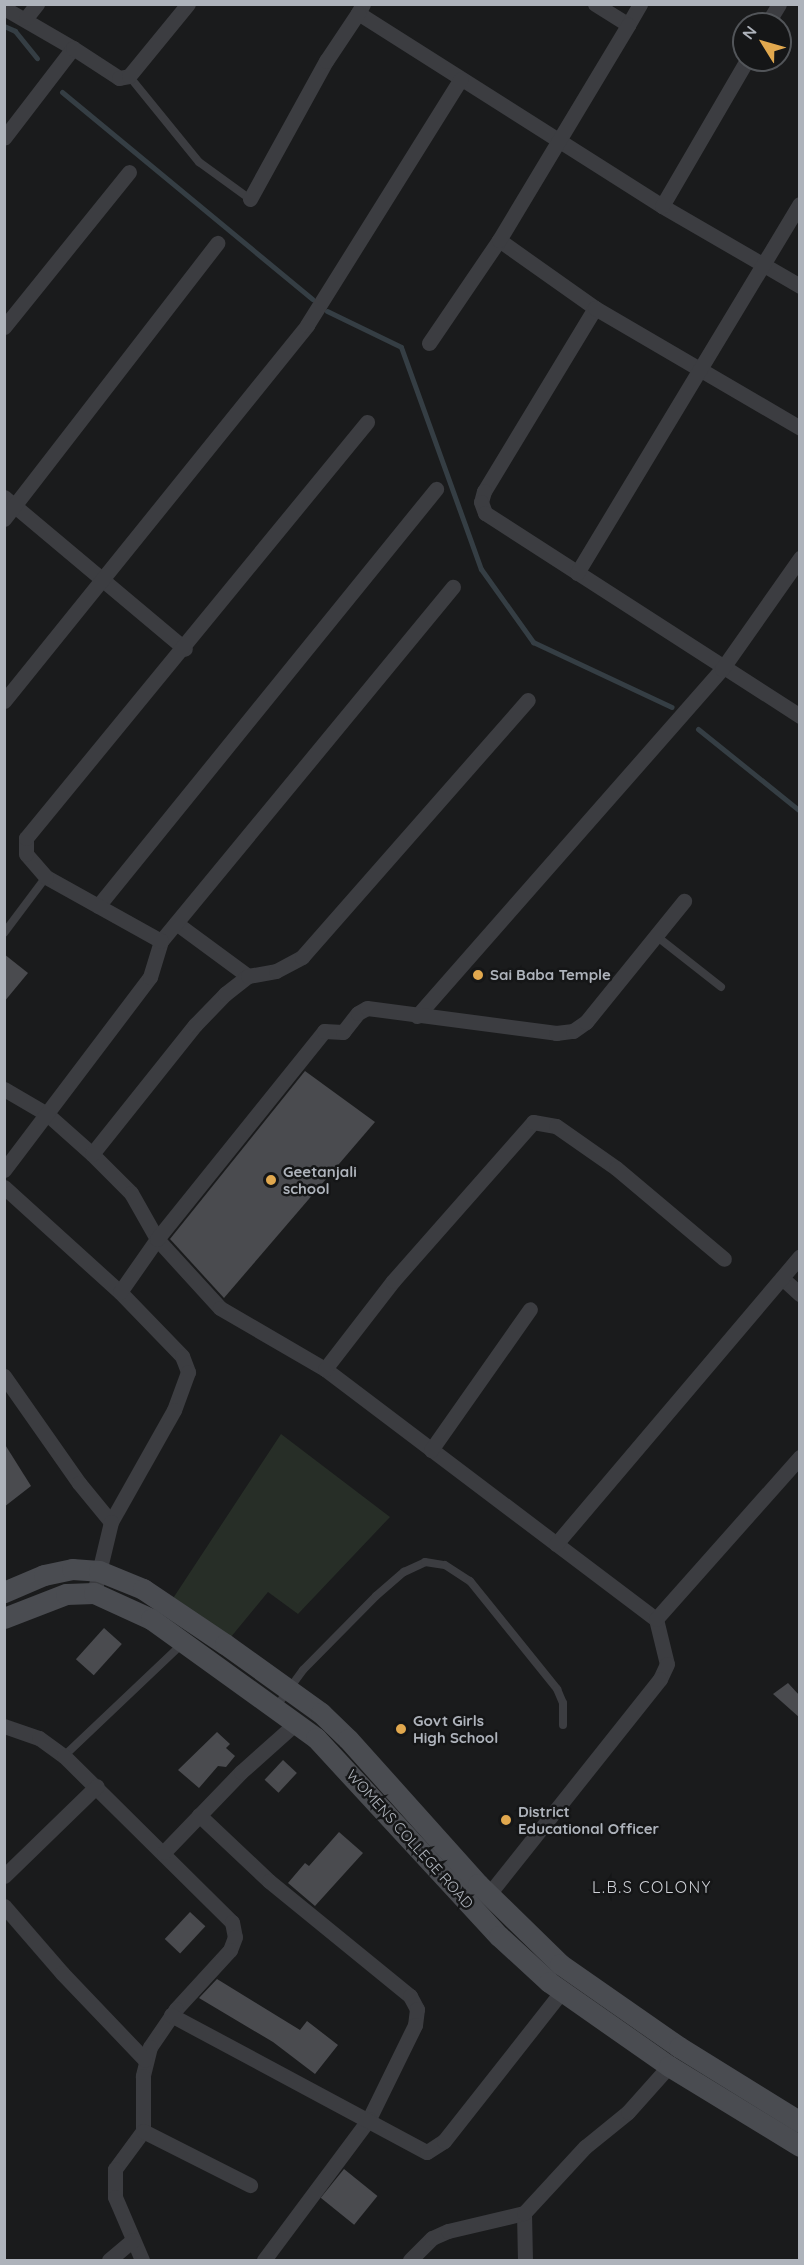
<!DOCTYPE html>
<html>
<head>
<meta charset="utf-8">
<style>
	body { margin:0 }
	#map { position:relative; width:804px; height:2265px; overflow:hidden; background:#1a1b1c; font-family:Quicksand,sans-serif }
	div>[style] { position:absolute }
	.green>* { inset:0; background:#272e27 }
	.stream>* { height:5px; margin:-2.5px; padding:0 2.5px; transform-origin:2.5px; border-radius:2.5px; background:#353e44 }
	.building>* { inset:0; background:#4a4b4f; transform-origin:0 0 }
	.service>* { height:8px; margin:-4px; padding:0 4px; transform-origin:4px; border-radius:4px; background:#3c3d41 }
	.minor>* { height:15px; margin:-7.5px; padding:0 7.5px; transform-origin:7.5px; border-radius:7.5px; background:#3c3d41 }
	.secondary>* { height:21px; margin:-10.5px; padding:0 10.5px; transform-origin:10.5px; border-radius:10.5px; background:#4a4c51 }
	.dots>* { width:16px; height:16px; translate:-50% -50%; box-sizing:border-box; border:3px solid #151617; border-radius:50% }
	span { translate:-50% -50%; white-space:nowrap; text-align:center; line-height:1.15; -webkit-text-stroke:5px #151617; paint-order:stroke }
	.poi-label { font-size:15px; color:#aeb3bb; font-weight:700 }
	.left { translate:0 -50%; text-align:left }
	.street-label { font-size:15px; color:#aeb3bb }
	.neighbourhood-label { font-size:16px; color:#cfd1d7; letter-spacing:1.5px }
	.frame { position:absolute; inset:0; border:6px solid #aeb3bb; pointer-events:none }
	.north { position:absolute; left:732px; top:12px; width:60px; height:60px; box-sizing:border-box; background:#151617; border:2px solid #525559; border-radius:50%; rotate:307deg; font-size:16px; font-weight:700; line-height:24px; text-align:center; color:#aeb3bb }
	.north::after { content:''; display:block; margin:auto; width:21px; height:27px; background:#e1a84e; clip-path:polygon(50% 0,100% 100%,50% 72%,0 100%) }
</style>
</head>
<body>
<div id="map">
	<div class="green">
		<i style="clip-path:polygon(281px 1434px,390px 1517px,298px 1614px,268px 1592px,226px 1643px,166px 1609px)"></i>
	</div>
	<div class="stream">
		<i style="left:4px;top:26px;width:12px;rotate:24deg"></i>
		<i style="left:15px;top:31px;width:35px;rotate:51deg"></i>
		<i style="left:62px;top:92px;width:325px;rotate:39.6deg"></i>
		<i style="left:327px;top:311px;width:82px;rotate:25.9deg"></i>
		<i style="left:401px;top:347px;width:236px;rotate:70.2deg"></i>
		<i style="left:481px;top:569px;width:90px;rotate:54.5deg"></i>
		<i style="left:533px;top:642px;width:153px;rotate:25.1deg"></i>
		<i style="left:698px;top:729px;width:131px;rotate:38.8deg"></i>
	</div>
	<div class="building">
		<i style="clip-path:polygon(4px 954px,28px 973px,4px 1002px)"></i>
		<i style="clip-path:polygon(305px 1071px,375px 1122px,224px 1298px,170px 1239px)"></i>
		<i style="clip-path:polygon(4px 1443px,31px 1486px,4px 1507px)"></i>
		<i style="left:104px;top:1628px;width:24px;height:42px;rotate:42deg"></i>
		<i style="clip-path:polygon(788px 1683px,800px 1696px,800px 1718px,773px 1694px)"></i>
		<i style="clip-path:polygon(217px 1732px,230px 1744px,226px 1748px,235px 1756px,226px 1767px,218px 1766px,199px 1788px,178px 1770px)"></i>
		<i style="left:283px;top:1760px;width:19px;height:27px;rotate:43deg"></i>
		<i style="clip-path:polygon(339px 1832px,363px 1853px,315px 1906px,288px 1883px,305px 1863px,309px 1866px)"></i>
		<i style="left:190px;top:1912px;width:21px;height:37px;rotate:43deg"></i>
		<i style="clip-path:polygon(217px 1979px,300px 2030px,307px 2021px,338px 2045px,315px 2074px,273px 2042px,199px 1998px)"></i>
		<i style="left:344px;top:2169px;width:43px;height:37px;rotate:39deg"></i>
	</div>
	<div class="service">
		<i style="left:129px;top:76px;width:111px;rotate:50.9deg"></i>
		<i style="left:199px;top:162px;width:63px;rotate:36deg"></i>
		<i style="left:4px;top:933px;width:70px;rotate:-53.1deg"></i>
		<i style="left:655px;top:935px;width:84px;rotate:38.2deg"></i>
		<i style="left:276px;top:1707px;width:46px;rotate:-53.9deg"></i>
		<i style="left:303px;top:1670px;width:104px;rotate:-45.4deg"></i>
		<i style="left:376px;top:1596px;width:37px;rotate:-41deg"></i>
		<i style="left:404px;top:1572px;width:23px;rotate:-25deg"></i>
		<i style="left:425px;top:1562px;width:20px;rotate:9deg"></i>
		<i style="left:445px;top:1565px;width:30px;rotate:33deg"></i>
		<i style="left:470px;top:1581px;width:139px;rotate:51.1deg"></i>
		<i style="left:557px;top:1689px;width:15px;rotate:67deg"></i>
		<i style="left:563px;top:1703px;width:22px;rotate:90deg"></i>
		<i style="left:64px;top:1756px;width:164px;rotate:-43.5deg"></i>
	</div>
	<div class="minor">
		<i style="left:363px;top:4px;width:10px;rotate:119deg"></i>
		<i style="left:358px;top:13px;width:360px;rotate:32.4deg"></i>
		<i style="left:662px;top:206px;width:160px;rotate:30.1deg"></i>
		<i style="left:595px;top:4px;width:39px;rotate:32deg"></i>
		<i style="left:628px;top:25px;width:24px;rotate:-60deg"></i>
		<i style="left:4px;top:8px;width:80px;rotate:30.1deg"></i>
		<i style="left:73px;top:48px;width:113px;rotate:127.5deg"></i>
		<i style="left:26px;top:18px;width:18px;rotate:-52deg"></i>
		<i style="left:767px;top:24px;width:23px;rotate:-59deg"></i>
		<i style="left:73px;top:48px;width:55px;rotate:33.1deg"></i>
		<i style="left:119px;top:78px;width:10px;rotate:-11deg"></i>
		<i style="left:129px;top:76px;width:93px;rotate:-50.7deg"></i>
		<i style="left:250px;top:199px;width:158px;rotate:-61.2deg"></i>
		<i style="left:326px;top:61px;width:58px;rotate:-56.3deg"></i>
		<i style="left:662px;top:206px;width:169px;rotate:-59.8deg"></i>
		<i style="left:499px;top:240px;width:118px;rotate:35.3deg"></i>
		<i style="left:595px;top:308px;width:214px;rotate:121.2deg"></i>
		<i style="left:484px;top:491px;width:11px;rotate:105deg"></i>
		<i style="left:481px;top:502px;width:12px;rotate:70deg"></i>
		<i style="left:485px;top:513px;width:375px;rotate:32.8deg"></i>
		<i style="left:595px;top:308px;width:238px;rotate:30.3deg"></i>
		<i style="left:4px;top:327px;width:199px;rotate:-51.1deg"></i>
		<i style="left:429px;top:343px;width:125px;rotate:-55.8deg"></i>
		<i style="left:499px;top:240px;width:251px;rotate:-59deg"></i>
		<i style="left:4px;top:497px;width:236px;rotate:40deg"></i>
		<i style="left:4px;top:519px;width:349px;rotate:-52.3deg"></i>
		<i style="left:577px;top:573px;width:431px;rotate:-58.9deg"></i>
		<i style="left:4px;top:701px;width:483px;rotate:-51.1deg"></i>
		<i style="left:307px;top:325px;width:290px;rotate:-58deg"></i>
		<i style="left:98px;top:906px;width:537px;rotate:-50.97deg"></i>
		<i style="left:176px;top:923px;width:89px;rotate:36.4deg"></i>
		<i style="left:161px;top:941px;width:459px;rotate:-50.5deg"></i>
		<i style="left:417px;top:1016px;width:462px;rotate:-48.7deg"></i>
		<i style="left:722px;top:669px;width:136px;rotate:-54.9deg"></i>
		<i style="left:4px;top:1089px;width:50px;rotate:30.2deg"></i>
		<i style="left:47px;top:1114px;width:60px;rotate:41.6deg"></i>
		<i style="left:92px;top:1154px;width:55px;rotate:45deg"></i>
		<i style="left:131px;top:1193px;width:53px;rotate:60.5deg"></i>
		<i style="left:157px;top:1239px;width:93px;rotate:47.6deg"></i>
		<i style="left:220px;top:1308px;width:121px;rotate:30.2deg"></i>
		<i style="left:325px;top:1369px;width:415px;rotate:37.1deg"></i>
		<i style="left:656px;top:1619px;width:46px;rotate:76.3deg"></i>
		<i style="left:667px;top:1664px;width:17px;rotate:115deg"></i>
		<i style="left:660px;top:1679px;width:275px;rotate:128.5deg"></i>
		<i style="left:92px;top:1154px;width:165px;rotate:-51.4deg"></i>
		<i style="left:195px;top:1025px;width:43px;rotate:-45.9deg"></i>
		<i style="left:225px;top:994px;width:29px;rotate:-38deg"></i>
		<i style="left:248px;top:976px;width:28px;rotate:-10deg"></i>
		<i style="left:276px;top:971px;width:30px;rotate:-28deg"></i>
		<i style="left:302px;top:957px;width:342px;rotate:-48.7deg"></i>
		<i style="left:4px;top:1170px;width:242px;rotate:-52.9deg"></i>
		<i style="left:150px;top:977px;width:38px;rotate:-73deg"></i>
		<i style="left:161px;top:941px;width:132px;rotate:-150.9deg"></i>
		<i style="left:46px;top:877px;width:30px;rotate:-131deg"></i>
		<i style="left:26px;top:854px;width:16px;rotate:-90deg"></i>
		<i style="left:26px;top:838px;width:538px;rotate:-50.66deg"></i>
		<i style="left:4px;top:1187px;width:156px;rotate:42.2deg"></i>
		<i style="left:120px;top:1292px;width:89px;rotate:45.9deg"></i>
		<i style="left:182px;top:1356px;width:17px;rotate:69deg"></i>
		<i style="left:188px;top:1372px;width:40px;rotate:110.2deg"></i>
		<i style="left:174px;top:1410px;width:129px;rotate:119.4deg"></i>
		<i style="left:782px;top:1278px;width:24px;rotate:42deg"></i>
		<i style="left:120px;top:1292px;width:65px;rotate:-55.1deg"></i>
		<i style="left:157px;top:1239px;width:267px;rotate:-51.2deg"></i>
		<i style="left:324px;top:1031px;width:19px;rotate:3deg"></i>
		<i style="left:343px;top:1032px;width:24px;rotate:-52deg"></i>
		<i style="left:358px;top:1013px;width:10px;rotate:-29deg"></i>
		<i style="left:367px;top:1008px;width:191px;rotate:7.5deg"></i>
		<i style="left:556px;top:1033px;width:17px;rotate:-7deg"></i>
		<i style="left:573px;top:1031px;width:16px;rotate:-35deg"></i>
		<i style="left:586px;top:1022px;width:156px;rotate:-51deg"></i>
		<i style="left:325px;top:1369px;width:111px;rotate:-52.3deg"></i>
		<i style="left:393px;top:1281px;width:212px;rotate:-48.6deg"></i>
		<i style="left:533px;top:1122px;width:23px;rotate:10deg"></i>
		<i style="left:556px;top:1126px;width:73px;rotate:35deg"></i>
		<i style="left:616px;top:1168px;width:141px;rotate:40.1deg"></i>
		<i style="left:4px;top:1376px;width:131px;rotate:55deg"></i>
		<i style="left:79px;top:1483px;width:50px;rotate:50.6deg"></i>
		<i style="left:111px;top:1522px;width:73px;rotate:103.5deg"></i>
		<i style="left:431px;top:1450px;width:172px;rotate:-54.9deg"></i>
		<i style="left:556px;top:1544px;width:377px;rotate:-49.7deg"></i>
		<i style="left:656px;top:1619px;width:217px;rotate:-48.4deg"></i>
		<i style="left:4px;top:1726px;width:37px;rotate:19deg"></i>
		<i style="left:39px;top:1738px;width:31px;rotate:36deg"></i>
		<i style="left:64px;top:1756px;width:236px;rotate:44.7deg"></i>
		<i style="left:232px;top:1922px;width:15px;rotate:79deg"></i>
		<i style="left:235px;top:1937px;width:14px;rotate:111deg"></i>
		<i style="left:230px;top:1950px;width:80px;rotate:132.5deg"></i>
		<i style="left:176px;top:2009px;width:46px;rotate:124.4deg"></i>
		<i style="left:150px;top:2047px;width:30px;rotate:104deg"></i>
		<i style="left:143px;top:2076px;width:55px;rotate:90deg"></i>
		<i style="left:143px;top:2131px;width:47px;rotate:126.4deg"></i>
		<i style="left:115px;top:2169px;width:28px;rotate:90deg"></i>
		<i style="left:115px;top:2197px;width:69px;rotate:66.8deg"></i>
		<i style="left:199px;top:1815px;width:96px;rotate:43.3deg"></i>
		<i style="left:269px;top:1881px;width:182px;rotate:39.2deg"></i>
		<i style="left:410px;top:1996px;width:15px;rotate:62deg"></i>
		<i style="left:417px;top:2009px;width:16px;rotate:97deg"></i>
		<i style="left:415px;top:2025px;width:105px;rotate:116.1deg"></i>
		<i style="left:369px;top:2119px;width:176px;rotate:126.7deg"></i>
		<i style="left:164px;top:1852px;width:111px;rotate:-46.1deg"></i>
		<i style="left:241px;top:1772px;width:74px;rotate:-41.7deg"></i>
		<i style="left:4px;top:1876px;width:129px;rotate:-44.1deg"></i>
		<i style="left:4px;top:1906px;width:89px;rotate:49.1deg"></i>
		<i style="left:62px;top:1973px;width:120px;rotate:46.3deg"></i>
		<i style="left:171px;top:2015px;width:290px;rotate:28.2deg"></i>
		<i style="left:427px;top:2152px;width:20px;rotate:-33deg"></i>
		<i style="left:444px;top:2141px;width:191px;rotate:-51.8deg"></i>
		<i style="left:143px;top:2131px;width:120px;rotate:26.8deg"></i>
		<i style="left:524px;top:2213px;width:47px;rotate:88.8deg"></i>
		<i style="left:109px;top:2260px;width:31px;rotate:-40deg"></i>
		<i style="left:410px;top:2260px;width:31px;rotate:-45deg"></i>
		<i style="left:432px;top:2238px;width:17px;rotate:-24deg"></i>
		<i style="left:448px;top:2231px;width:78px;rotate:-13.3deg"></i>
		<i style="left:524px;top:2213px;width:90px;rotate:-47.3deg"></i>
		<i style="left:585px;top:2147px;width:55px;rotate:-39.1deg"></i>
		<i style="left:628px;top:2112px;width:62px;rotate:-48.3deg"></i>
	</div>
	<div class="secondary">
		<i style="left:4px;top:1592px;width:43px;rotate:-23deg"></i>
		<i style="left:44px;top:1575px;width:29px;rotate:-12deg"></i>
		<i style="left:72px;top:1569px;width:27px;rotate:4deg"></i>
		<i style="left:99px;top:1571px;width:48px;rotate:22.2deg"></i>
		<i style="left:143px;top:1589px;width:99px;rotate:33.9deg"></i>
		<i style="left:225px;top:1644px;width:118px;rotate:35.7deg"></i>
		<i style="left:321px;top:1713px;width:37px;rotate:44deg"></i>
		<i style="left:348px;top:1739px;width:195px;rotate:48.1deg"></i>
		<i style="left:478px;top:1884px;width:115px;rotate:44.3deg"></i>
		<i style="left:560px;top:1964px;width:145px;rotate:34.9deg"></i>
		<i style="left:679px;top:2047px;width:142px;rotate:31.8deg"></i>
		<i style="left:4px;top:1618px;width:66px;rotate:-21.2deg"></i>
		<i style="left:66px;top:1594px;width:28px;rotate:-2deg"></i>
		<i style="left:94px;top:1593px;width:63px;rotate:24.5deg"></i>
		<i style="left:151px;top:1619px;width:203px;rotate:35.8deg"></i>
		<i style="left:316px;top:1738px;width:270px;rotate:47.3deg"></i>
		<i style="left:499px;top:1936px;width:68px;rotate:42.6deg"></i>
		<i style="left:549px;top:1982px;width:146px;rotate:35deg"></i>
		<i style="left:669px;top:2066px;width:153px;rotate:31.4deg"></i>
	</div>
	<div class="dots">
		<i style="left:478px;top:975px;background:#e1a84e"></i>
		<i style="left:271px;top:1180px;background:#e1a84e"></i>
		<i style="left:401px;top:1729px;background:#e1a84e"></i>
		<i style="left:506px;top:1820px;background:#e1a84e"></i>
	</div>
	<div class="poi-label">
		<span class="left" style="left:490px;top:975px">Sai Baba Temple</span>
		<span class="left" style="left:283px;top:1180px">Geetanjali<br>school</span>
		<span class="left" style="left:413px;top:1729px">Govt Girls<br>High School</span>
		<span class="left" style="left:518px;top:1820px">District<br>Educational Officer</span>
	</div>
	<div class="street-label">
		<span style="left:410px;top:1839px;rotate:48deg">WOMENS COLLEGE ROAD</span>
	</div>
	<div class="neighbourhood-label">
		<span style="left:652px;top:1887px">L.B.S COLONY</span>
	</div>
	<div class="frame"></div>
	<div class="north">N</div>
</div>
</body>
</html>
